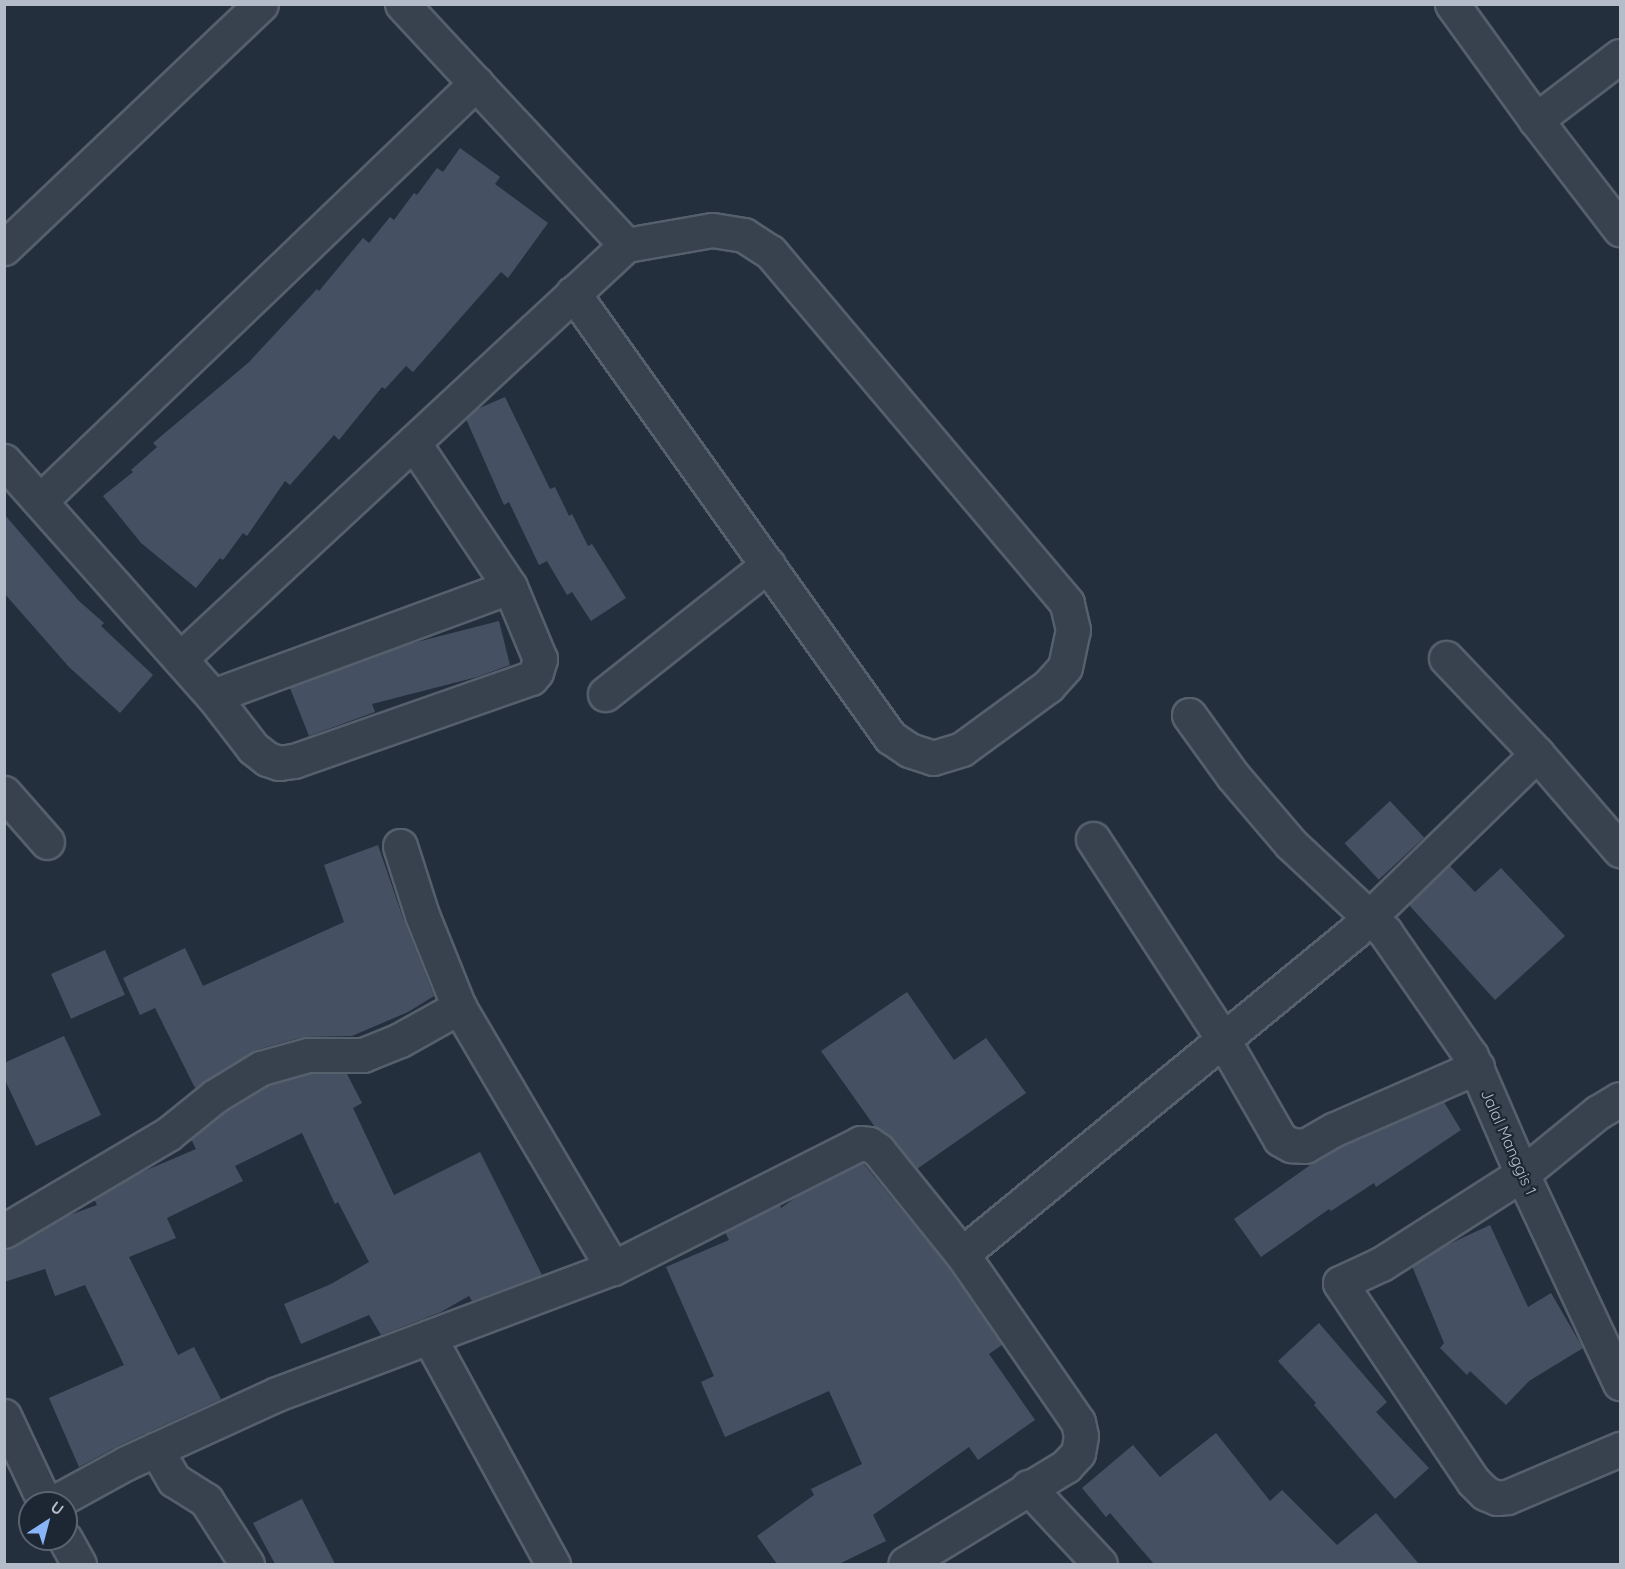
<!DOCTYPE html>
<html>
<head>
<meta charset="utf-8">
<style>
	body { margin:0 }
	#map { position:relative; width:1625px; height:1569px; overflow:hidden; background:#242f3e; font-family:Quicksand,sans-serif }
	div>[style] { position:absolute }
	.building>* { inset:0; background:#455162; transform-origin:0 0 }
	.roads { filter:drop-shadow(2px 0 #565f6c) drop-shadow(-2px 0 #565f6c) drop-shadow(0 2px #565f6c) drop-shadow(0 -2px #565f6c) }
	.minor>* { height:33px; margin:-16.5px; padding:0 16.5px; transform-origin:16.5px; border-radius:16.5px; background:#38414e }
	span { translate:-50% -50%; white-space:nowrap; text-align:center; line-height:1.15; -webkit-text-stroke:4.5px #1d2633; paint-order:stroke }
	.street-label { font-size:16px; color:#b4bcc9 }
	.frame { position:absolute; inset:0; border:6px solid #b4bcc9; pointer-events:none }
	.north { position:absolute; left:18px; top:1491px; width:60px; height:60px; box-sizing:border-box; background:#1d2633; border:2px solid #59626f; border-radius:50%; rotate:36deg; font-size:16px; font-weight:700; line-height:24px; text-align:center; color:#b4bcc9 }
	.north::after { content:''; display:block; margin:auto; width:21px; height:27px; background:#8ab4f8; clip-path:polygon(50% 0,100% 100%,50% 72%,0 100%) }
</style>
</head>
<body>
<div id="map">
	<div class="building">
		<i style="clip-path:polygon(460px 148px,500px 177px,495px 184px,548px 223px,508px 278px,501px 272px,413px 372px,406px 366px,385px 389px,382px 387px,339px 440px,334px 435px,290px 485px,285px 481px,247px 536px,243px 533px,223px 560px,220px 558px,196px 588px,141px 543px,103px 496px,133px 472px,131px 470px,157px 447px,153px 443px,248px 363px,317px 289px,319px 291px,363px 238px,369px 243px,390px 217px,394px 220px,414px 193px,417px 195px,437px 168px,443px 172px)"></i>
		<i style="clip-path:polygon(505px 397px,550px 489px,555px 487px,569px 516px,572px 514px,588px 546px,592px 544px,626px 598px,591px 621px,572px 592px,567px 595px,547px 561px,539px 565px,509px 502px,504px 505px,466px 419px,475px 410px)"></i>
		<i style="clip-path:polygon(4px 514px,79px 601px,104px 623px,101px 626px,153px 675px,120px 713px,69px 667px,4px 593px)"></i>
		<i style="clip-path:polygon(499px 621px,510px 665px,477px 677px,372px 704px,375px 712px,309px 736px,290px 688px,409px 644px)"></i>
		<i style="left:1390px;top:801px;width:50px;height:62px;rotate:47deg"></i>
		<i style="clip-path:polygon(378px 845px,404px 921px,434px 996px,408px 1012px,352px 1036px,303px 1037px,256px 1050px,195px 1088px,155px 1008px,140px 1015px,123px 978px,185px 948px,203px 986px,344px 922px,324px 865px)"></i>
		<i style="clip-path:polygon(1449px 865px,1475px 892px,1501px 868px,1565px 936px,1495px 1000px,1409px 905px)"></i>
		<i style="left:105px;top:950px;width:49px;height:59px;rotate:66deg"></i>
		<i style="clip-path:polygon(907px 992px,954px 1060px,986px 1038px,1026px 1093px,917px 1169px,892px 1138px,875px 1127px,821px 1051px)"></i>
		<i style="clip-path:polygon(64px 1036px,101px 1115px,36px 1146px,4px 1078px,4px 1063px)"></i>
		<i style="clip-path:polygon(311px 1074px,347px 1074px,362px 1103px,353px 1108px,394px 1195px,480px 1152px,542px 1275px,472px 1301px,469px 1296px,441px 1312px,381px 1335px,369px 1315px,301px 1344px,284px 1304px,331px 1284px,369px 1262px,338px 1202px,335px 1204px,302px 1133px,235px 1166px,243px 1181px,167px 1218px,176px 1238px,129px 1257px,178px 1355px,194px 1347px,221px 1399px,118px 1446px,79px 1467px,49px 1398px,124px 1365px,85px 1285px,55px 1296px,45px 1269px,4px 1282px,4px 1250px,14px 1247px,64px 1217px,97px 1205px,94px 1199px,135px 1175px,196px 1149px,191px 1139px,226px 1111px,269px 1085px)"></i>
		<i style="clip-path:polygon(1444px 1102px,1461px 1130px,1376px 1187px,1374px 1183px,1331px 1211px,1329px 1209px,1261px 1257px,1234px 1219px,1316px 1161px,1343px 1146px)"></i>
		<i style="clip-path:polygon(863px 1163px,947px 1265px,1002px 1345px,989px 1354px,1035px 1420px,978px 1460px,969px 1447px,873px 1515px,886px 1541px,839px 1564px,777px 1564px,757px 1536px,814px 1495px,811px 1489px,862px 1464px,829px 1391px,725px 1437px,701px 1382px,714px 1376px,666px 1267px,729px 1240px,725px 1232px,780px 1205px,781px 1208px,802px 1193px)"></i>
		<i style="clip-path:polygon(1490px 1225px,1528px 1307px,1551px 1293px,1583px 1348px,1529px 1381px,1506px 1405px,1470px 1371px,1467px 1375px,1440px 1348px,1444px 1343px,1412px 1266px,1445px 1246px)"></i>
		<i style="clip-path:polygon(1319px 1323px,1387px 1402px,1376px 1412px,1429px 1468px,1395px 1499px,1314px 1405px,1316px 1403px,1278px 1361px)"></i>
		<i style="clip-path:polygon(1216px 1433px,1270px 1501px,1282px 1490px,1337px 1545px,1376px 1513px,1419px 1564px,1154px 1564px,1110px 1513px,1106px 1517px,1082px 1488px,1133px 1445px,1160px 1477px)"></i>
		<i style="clip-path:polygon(302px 1499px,335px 1564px,275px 1564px,253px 1523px)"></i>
	</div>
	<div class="roads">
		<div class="minor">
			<i style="left:1452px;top:4px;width:143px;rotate:54.1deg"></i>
			<i style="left:1620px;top:56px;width:106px;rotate:142.7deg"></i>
			<i style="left:1536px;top:120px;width:138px;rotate:52.4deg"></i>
			<i style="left:4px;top:248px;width:354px;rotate:-43.5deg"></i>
			<i style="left:573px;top:293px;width:546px;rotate:54.47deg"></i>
			<i style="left:890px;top:737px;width:23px;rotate:34deg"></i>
			<i style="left:909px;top:750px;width:25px;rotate:18deg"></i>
			<i style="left:933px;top:758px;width:30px;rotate:-17deg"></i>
			<i style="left:962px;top:749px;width:107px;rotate:-36.2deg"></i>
			<i style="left:1048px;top:686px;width:25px;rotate:-48deg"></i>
			<i style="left:1065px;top:667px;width:38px;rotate:-78deg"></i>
			<i style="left:1073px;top:630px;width:28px;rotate:-103deg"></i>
			<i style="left:1067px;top:603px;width:460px;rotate:-130.2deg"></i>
			<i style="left:770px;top:252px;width:31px;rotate:-147deg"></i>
			<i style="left:744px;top:235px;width:32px;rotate:-171deg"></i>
			<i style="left:712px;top:230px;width:87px;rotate:170.1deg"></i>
			<i style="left:4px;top:461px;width:314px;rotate:48.4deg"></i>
			<i style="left:213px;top:696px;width:66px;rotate:52.4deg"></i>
			<i style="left:253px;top:748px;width:18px;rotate:38deg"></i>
			<i style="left:267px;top:759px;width:13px;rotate:18deg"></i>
			<i style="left:279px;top:763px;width:15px;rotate:-8deg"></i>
			<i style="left:294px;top:761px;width:251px;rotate:-19.3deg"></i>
			<i style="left:531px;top:678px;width:8px;rotate:-50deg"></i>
			<i style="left:536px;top:672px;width:14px;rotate:-73deg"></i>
			<i style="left:540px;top:659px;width:78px;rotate:-112.6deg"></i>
			<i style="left:510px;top:587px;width:174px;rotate:-123.8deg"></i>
			<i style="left:40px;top:501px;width:604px;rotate:-43.79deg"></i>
			<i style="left:1446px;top:658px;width:132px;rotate:46.5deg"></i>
			<i style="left:1537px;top:754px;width:127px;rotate:49.2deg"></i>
			<i style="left:180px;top:659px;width:609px;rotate:-42.87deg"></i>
			<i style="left:626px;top:245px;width:329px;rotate:-132.9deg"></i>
			<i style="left:605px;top:694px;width:208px;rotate:-38.4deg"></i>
			<i style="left:213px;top:696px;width:316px;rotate:-20.2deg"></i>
			<i style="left:1189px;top:715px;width:75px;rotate:54.2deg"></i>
			<i style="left:1233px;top:776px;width:89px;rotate:49.5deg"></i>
			<i style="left:1291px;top:844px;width:129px;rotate:43.1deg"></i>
			<i style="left:1385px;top:932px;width:151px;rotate:55.3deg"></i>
			<i style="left:1471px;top:1056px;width:129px;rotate:66.6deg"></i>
			<i style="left:1522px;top:1174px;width:231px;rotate:64.9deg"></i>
			<i style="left:4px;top:793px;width:65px;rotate:48.7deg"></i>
			<i style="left:1093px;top:839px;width:237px;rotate:57deg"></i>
			<i style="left:1222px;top:1038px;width:116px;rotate:60.1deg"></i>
			<i style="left:1280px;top:1139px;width:13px;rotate:29deg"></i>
			<i style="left:1291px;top:1145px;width:14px;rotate:4deg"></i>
			<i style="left:1305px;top:1146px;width:34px;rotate:-30deg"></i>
			<i style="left:1335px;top:1129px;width:155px;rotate:-23.6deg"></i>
			<i style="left:400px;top:846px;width:72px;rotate:72.3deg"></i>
			<i style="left:422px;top:915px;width:99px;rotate:68.1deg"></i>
			<i style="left:459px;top:1007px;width:303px;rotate:59.5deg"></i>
			<i style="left:1620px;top:1099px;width:26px;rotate:149deg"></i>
			<i style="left:1598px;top:1112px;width:98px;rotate:140.8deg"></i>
			<i style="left:1522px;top:1174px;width:167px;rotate:147.4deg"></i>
			<i style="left:1381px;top:1264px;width:45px;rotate:155.1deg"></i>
			<i style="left:1340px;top:1283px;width:239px;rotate:56.1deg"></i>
			<i style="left:1473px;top:1481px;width:17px;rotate:45deg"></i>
			<i style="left:1485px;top:1493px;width:13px;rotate:23deg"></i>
			<i style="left:1497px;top:1498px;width:10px;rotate:-6deg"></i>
			<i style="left:1507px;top:1497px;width:123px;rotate:-23deg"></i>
			<i style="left:4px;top:1231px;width:191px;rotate:-30.6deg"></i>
			<i style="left:168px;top:1134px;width:60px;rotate:-39deg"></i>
			<i style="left:215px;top:1096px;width:54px;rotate:-31.3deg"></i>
			<i style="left:261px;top:1068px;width:49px;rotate:-15.5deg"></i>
			<i style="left:308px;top:1055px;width:55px"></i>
			<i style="left:363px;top:1055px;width:40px;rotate:-22deg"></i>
			<i style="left:400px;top:1040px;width:68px;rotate:-29.2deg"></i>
			<i style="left:962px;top:1254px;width:507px;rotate:-39.4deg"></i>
			<i style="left:1354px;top:932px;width:255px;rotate:-44.2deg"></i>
			<i style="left:429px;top:1337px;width:259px;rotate:61.4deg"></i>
			<i style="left:4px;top:1416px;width:96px;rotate:64.8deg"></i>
			<i style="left:156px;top:1449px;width:36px;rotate:60deg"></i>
			<i style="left:174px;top:1480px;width:38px;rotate:32deg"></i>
			<i style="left:206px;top:1500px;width:76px;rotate:57.4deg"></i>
			<i style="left:1028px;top:1487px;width:105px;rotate:46.9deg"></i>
			<i style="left:53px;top:1503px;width:83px;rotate:-28.7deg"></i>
			<i style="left:126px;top:1463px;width:166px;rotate:-24.6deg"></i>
			<i style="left:277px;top:1394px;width:359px;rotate:-20.6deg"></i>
			<i style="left:613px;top:1268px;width:277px;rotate:-26.8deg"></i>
			<i style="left:860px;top:1143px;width:9px;rotate:6deg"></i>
			<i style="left:869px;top:1144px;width:11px;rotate:34deg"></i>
			<i style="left:878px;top:1150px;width:134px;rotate:51.1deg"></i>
			<i style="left:962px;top:1254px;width:204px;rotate:55.4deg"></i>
			<i style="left:1078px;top:1422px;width:14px;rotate:78deg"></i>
			<i style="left:1081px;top:1436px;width:17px;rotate:100deg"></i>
			<i style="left:1078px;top:1453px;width:18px;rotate:133deg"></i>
			<i style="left:1066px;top:1466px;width:188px;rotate:148.7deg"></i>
			<i style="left:65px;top:1539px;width:29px;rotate:61deg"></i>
		</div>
	</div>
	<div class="street-label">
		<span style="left:1509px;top:1142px;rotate:66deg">Jalal Manggis 1</span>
	</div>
	<div class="frame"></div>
	<div class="north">U</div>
</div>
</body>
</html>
